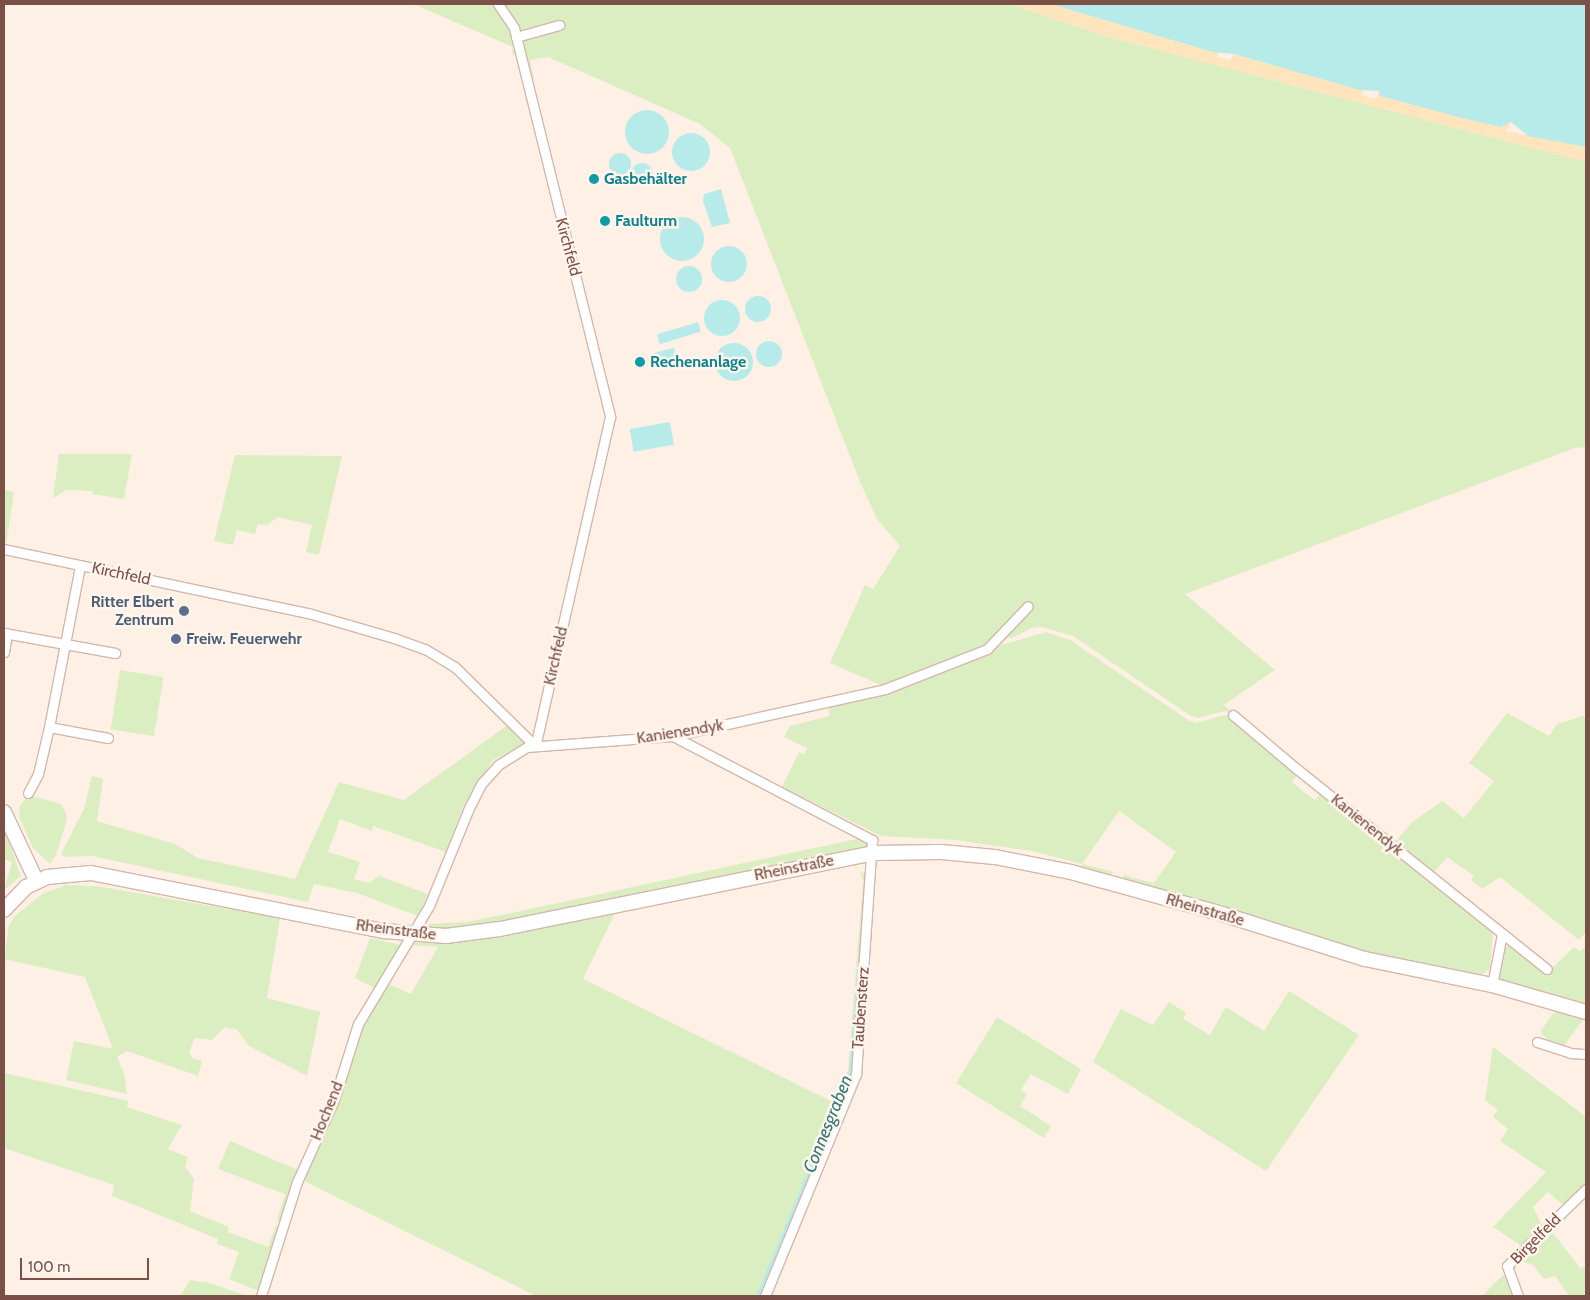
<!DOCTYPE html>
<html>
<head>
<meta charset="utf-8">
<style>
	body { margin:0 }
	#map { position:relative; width:1590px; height:1300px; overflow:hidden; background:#fff0e5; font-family:Cabin,sans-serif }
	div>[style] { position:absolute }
	.green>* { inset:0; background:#dbeec1; transform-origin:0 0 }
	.sand>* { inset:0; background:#ffe5be }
	.water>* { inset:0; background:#b7ebe9; transform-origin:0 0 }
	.round { border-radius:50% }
	.stream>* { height:2.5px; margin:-1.25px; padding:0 1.25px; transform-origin:1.25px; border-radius:1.25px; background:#b7ebe9 }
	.roads { filter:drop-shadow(1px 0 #d4b7ac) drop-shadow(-1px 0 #d4b7ac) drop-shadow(0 1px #d4b7ac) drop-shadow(0 -1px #d4b7ac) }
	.street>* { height:9px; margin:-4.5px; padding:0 4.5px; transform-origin:4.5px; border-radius:4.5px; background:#fff }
	.secondary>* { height:14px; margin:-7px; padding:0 7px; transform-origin:7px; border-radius:7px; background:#fff }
	.dots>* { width:14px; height:14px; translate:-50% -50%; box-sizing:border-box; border:2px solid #fff5ed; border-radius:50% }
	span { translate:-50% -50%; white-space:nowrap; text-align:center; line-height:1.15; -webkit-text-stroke:5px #fff5ed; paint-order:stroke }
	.culture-label { font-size:16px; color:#0d838f; font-weight:700 }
	.left { translate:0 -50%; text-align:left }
	.street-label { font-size:16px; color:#7b5047 }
	.service-label { font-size:16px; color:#4e5e75; font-weight:700 }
	.right { translate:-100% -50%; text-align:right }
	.water-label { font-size:18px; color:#357a79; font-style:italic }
	.frame { position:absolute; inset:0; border:5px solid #7b5047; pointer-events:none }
	.scale { position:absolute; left:20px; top:1258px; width:129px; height:22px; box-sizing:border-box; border:2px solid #7b5047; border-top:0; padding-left:6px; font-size:15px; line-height:18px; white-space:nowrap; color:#7b5047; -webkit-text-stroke:4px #fff5ed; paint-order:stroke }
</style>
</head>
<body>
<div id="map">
	<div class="green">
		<i style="clip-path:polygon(413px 4px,1010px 4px,1109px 37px,1586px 162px,1586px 447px,1575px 448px,1185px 594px,1275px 670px,1224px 705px,1233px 713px,1224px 711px,1198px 718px,1191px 716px,1073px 636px,1042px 627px,1031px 628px,1012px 638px,1003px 637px,984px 648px,883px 686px,830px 663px,865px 585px,873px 589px,900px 546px,877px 519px,860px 482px,730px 148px,700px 124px,548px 57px,530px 60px,534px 79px,522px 81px,516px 57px,512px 53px,513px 47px)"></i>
		<i style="clip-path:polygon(59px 454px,132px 454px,124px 499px,92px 494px,93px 491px,66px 490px,53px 498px)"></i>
		<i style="clip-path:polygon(235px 455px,342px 456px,319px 555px,306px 552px,312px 525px,278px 517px,267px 525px,258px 524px,255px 534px,237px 530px,233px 545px,214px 541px)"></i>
		<i style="clip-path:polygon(4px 490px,14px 492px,6px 545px,4px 544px)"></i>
		<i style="clip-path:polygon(1046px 632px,1070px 640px,1188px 720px,1196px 723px,1224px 715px,1233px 717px,1298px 774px,1292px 782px,1305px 793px,1315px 800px,1322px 792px,1484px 921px,1493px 934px,1490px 968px,1478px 978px,1376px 957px,1124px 881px,1123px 875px,1154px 883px,1176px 852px,1119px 811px,1082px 864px,1114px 872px,1108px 877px,1079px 870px,1082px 864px,1031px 851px,956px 840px,881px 836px,782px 787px,799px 752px,804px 755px,807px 748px,784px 737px,790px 726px,830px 716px,828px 707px,885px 692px,991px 648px)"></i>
		<i style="left:120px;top:670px;width:44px;height:60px;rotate:9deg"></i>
		<i style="clip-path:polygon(1507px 713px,1549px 736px,1557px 724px,1583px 716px,1586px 718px,1586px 932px,1579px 940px,1500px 877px,1482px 889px,1471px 880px,1474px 876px,1447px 857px,1432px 875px,1394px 844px,1411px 823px,1442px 801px,1464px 818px,1494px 781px,1469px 763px)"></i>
		<i style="clip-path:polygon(509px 724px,526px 743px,493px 760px,463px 807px,446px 852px,373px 826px,372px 831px,340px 819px,328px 852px,360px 862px,354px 879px,369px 883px,379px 876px,428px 894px,418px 916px,357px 893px,314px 884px,308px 902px,92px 856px,64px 857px,61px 854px,84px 809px,92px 776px,103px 779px,97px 821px,175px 844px,198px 858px,295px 879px,339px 782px,404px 800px)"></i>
		<i style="clip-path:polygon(29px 795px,61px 804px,66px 813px,67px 819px,56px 855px,50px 864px,33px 848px,19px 817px,20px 805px)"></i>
		<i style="clip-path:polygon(4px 828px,21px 876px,4px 890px,12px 862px,4px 859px)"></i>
		<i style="clip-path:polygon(866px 837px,870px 842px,868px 847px,504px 925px,461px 932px,425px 929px,426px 924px,466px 922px,502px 915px)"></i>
		<i style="clip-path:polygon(evenodd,852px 862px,867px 877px,852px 1071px,759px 1296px,536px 1296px,306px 1182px,304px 1178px,363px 1025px,388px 984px,411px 994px,438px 947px,411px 945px,417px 940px,852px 862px,852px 865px,860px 870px,863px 881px,848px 1070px,835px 1103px,583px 979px,615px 913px,852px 865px)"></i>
		<i style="clip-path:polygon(66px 885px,96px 886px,280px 918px,267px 998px,320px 1012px,307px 1076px,249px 1046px,237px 1030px,225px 1027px,212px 1040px,195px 1038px,189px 1052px,192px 1058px,202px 1061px,198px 1076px,127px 1051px,117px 1057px,124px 1073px,127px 1094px,66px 1080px,74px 1041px,113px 1049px,85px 977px,4px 959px,9px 925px,16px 915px,42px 894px)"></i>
		<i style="clip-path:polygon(370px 938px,401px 945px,375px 988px,355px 978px)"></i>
		<i style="clip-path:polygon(1512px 943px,1548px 972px,1574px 947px,1580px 951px,1586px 946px,1586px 1007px,1502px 984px,1498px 977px,1503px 947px)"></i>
		<i style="clip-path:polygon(1289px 991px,1359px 1035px,1266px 1171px,1093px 1062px,1121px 1009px,1153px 1025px,1169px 1002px,1186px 1013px,1183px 1019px,1210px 1035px,1226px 1007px,1264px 1031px)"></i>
		<i style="clip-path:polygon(1557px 1008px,1585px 1017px,1563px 1047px,1552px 1044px,1540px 1032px)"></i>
		<i style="clip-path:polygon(997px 1017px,1081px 1069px,1068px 1094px,1031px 1074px,1021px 1090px,1027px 1094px,1020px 1106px,1051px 1126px,1044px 1138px,956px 1083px)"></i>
		<i style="clip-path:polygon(1493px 1047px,1586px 1117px,1586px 1184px,1564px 1206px,1548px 1192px,1533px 1207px,1543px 1227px,1523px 1247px,1493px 1227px,1546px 1172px,1500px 1141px,1508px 1129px,1493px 1117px,1498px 1110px,1485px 1100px)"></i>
		<i style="clip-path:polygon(4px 1073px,128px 1101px,127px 1107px,182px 1125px,168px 1149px,188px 1157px,185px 1167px,194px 1179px,190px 1211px,229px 1227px,228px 1232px,268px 1247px,276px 1225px,278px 1230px,261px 1287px,256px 1290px,229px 1279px,239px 1252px,217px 1244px,218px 1239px,112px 1196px,114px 1185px,4px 1148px)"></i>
		<i style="clip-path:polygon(230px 1141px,298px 1170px,281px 1220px,277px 1220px,285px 1194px,218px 1169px)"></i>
		<i style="clip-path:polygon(1549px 1228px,1581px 1269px,1586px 1265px,1586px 1296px,1569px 1296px,1555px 1276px,1544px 1279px,1533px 1265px,1518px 1260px)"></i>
		<i style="clip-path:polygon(1503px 1275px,1507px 1275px,1514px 1296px,1482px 1296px)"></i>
		<i style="clip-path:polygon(190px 1280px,209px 1283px,248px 1296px,180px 1296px)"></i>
	</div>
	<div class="sand">
		<i style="clip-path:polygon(1010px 4px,1051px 4px,1212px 52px,1220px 52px,1217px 57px,1230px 60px,1234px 54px,1364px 89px,1361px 95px,1375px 99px,1380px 91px,1511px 122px,1506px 131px,1586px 147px,1586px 162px,1109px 37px)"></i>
	</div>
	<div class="water">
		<i style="clip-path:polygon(1051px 4px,1586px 4px,1586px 147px,1528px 136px,1511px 122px,1501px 127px,1466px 119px,1380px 96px,1379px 91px,1360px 90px,1234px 54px,1212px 52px)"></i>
		<i class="round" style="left:625px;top:110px;width:44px;height:44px"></i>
		<i class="round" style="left:672px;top:133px;width:38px;height:38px"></i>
		<i class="round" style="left:609px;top:153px;width:22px;height:22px"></i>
		<i class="round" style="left:631px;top:163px;width:22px;height:22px"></i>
		<i style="clip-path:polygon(721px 189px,730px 223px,712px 227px,703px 201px,704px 194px)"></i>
		<i class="round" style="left:660px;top:217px;width:44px;height:44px"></i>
		<i class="round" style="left:711px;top:246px;width:36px;height:36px"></i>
		<i class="round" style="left:676px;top:266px;width:26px;height:26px"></i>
		<i class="round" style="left:745px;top:296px;width:26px;height:26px"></i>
		<i class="round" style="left:704px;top:300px;width:36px;height:36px"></i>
		<i style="left:698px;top:322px;width:10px;height:43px;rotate:73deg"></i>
		<i class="round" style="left:756px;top:341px;width:26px;height:26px"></i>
		<i class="round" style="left:715px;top:343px;width:38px;height:38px"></i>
		<i style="left:674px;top:348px;width:12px;height:25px;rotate:76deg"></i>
		<i style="left:670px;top:422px;width:23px;height:41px;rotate:80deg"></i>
	</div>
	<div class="stream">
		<i style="left:757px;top:1296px;width:243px;rotate:-67.5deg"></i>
		<i style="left:850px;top:1071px;width:173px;rotate:-85.3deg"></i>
	</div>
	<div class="roads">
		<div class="street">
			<i style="left:498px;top:4px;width:29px;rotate:56deg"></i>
			<i style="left:514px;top:28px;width:401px;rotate:76.1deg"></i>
			<i style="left:610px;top:417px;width:337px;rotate:102.8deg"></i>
			<i style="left:516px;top:37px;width:45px;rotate:-15.6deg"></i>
			<i style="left:4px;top:549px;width:311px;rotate:11.9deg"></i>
			<i style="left:308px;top:613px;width:90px;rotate:16.2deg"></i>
			<i style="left:394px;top:638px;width:33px;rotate:20deg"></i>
			<i style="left:425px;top:649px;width:35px;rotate:31deg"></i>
			<i style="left:455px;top:667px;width:112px;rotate:44.6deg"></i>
			<i style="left:80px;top:566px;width:164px;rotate:100.9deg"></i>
			<i style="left:49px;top:727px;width:60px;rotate:10.6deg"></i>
			<i style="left:4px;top:633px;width:113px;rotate:10.2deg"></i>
			<i style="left:4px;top:652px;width:19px;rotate:-81deg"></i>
			<i style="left:1233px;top:715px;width:84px;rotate:40.2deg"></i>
			<i style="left:1297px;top:769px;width:320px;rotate:38.7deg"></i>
			<i style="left:673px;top:736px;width:225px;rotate:27.6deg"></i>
			<i style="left:872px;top:840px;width:235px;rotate:93.9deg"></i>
			<i style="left:856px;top:1074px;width:240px;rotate:112.3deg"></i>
			<i style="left:28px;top:793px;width:21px;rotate:-62deg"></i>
			<i style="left:38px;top:774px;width:48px;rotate:-76.8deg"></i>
			<i style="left:1492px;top:985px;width:52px;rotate:-78.9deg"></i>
			<i style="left:1537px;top:1042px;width:35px;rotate:18deg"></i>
			<i style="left:1570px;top:1053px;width:16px;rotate:4deg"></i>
			<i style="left:261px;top:1296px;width:120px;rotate:-72.5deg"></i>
			<i style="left:297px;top:1182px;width:90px;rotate:-65.7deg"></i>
			<i style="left:334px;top:1100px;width:80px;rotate:-72.5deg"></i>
			<i style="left:358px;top:1024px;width:138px;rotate:-59deg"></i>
			<i style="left:429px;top:906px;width:106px;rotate:-67.8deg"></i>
			<i style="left:469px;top:808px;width:28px;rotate:-63deg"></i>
			<i style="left:482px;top:783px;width:24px;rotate:-48deg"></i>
			<i style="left:498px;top:765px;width:34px;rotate:-32deg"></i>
			<i style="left:527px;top:747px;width:146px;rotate:-4.3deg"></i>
			<i style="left:673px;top:736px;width:217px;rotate:-12.5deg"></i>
			<i style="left:885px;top:689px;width:110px;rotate:-21.4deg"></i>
			<i style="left:987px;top:649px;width:59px;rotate:-46.4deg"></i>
			<i style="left:1518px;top:1296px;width:32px;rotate:-110deg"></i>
			<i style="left:1507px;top:1266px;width:110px;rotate:-44.3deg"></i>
		</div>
		<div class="secondary">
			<i style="left:4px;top:812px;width:77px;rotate:64.8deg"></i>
			<i style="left:4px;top:910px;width:32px;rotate:-46deg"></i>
			<i style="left:26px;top:887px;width:23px;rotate:-25deg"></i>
			<i style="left:47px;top:877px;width:44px;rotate:-5.2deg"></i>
			<i style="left:91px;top:873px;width:300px;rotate:11.2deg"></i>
			<i style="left:385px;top:931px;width:61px;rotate:4.7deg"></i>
			<i style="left:446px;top:936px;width:54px;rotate:-7.4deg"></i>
			<i style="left:500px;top:929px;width:381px;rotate:-11.5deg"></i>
			<i style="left:873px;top:853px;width:68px;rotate:-0.8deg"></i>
			<i style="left:941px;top:852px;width:54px;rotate:5.3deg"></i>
			<i style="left:995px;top:857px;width:77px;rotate:11.2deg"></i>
			<i style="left:1071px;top:872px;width:157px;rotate:15.5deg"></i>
			<i style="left:1222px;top:914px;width:150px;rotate:17.5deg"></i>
			<i style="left:1365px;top:959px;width:130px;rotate:11.6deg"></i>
			<i style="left:1492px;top:985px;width:98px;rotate:16deg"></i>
		</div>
	</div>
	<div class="dots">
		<i style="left:594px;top:179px;background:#0f9aa8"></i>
		<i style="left:605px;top:221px;background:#0f9aa8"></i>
		<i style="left:640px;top:362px;background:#0f9aa8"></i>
		<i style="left:184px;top:611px;background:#5c6f8a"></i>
		<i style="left:176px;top:639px;background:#5c6f8a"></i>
	</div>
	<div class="culture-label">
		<span class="left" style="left:604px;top:179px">Gasbehälter</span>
		<span class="left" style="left:615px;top:221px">Faulturm</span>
		<span class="left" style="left:650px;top:362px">Rechenanlage</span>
	</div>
	<div class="street-label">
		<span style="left:568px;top:247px;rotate:75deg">Kirchfeld</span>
		<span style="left:121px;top:574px;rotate:12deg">Kirchfeld</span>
		<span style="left:556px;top:656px;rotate:-77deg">Kirchfeld</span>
		<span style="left:680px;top:732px;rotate:-9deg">Kanienendyk</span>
		<span style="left:1367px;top:825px;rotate:39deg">Kanienendyk</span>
		<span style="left:794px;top:868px;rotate:-11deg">Rheinstraße</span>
		<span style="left:1205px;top:910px;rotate:16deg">Rheinstraße</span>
		<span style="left:396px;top:930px;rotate:7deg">Rheinstraße</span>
		<span style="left:861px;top:1008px;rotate:-86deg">Taubensterz</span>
		<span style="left:327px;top:1111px;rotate:-68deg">Hochend</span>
		<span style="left:1536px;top:1239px;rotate:-45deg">Birgelfeld</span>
	</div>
	<div class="service-label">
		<span class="right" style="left:174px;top:611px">Ritter Elbert<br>Zentrum</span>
		<span class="left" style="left:186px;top:639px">Freiw. Feuerwehr</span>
	</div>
	<div class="water-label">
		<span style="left:828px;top:1124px;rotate:-68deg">Connesgraben</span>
	</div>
	<div class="frame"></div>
	<div class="scale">100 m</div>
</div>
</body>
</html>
